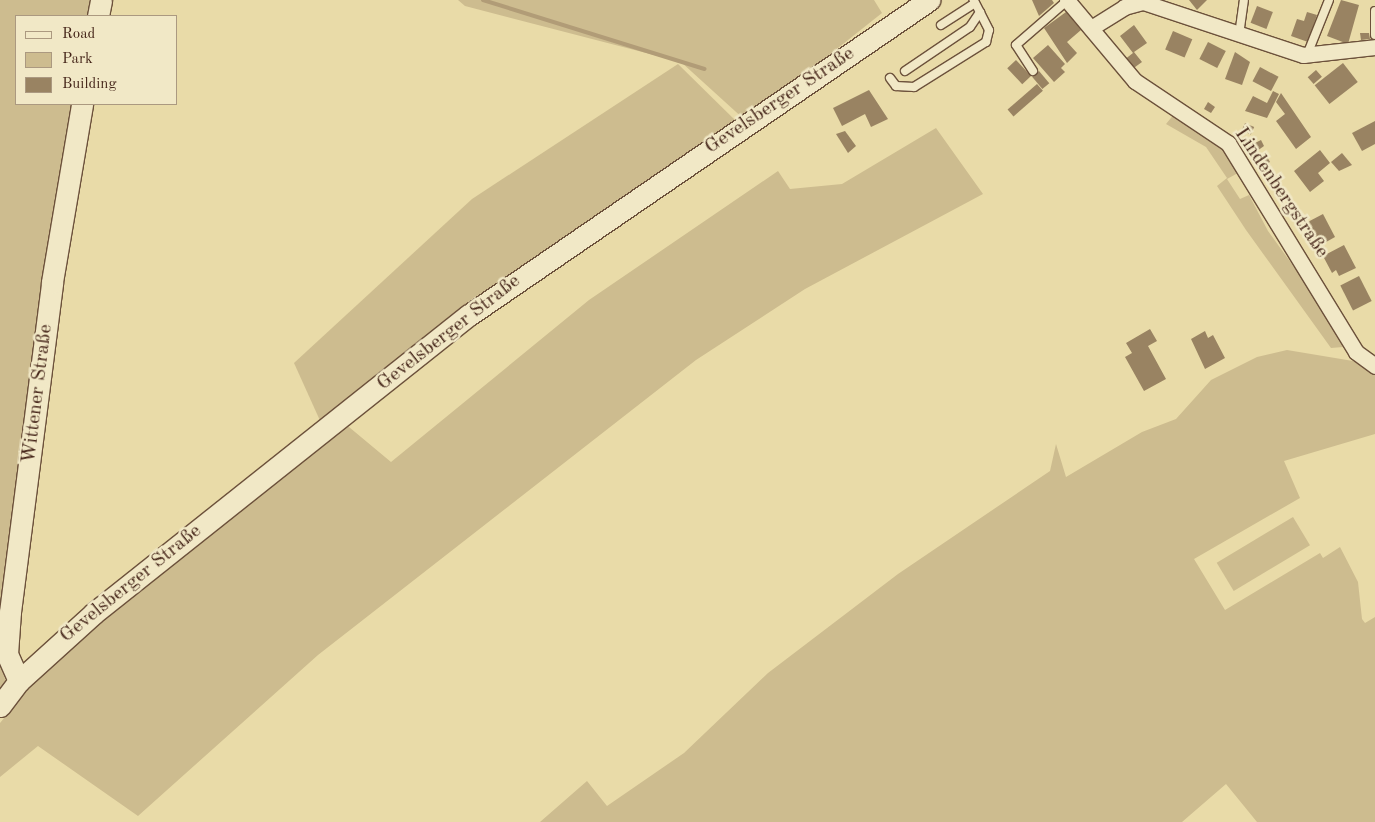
<!DOCTYPE html>
<html>
<head>
<meta charset="utf-8">
<style>
	body { margin:0 }
	#map { position:relative; width:1375px; height:822px; overflow:hidden; background:#e9dba8; font-family:"Old Standard TT",serif }
	div>[style] { position:absolute }
	.green>* { inset:0; background:#cdbc8f; transform-origin:0 0 }
	.stream>* { height:4px; margin:-2px; padding:0 2px; transform-origin:2px; border-radius:2px; background:#b19c77 }
	.building>* { inset:0; background:#998362; transform-origin:0 0 }
	.roads { filter:drop-shadow(1px 0 #6c513b) drop-shadow(-1px 0 #6c513b) drop-shadow(0 1px #6c513b) drop-shadow(0 -1px #6c513b) }
	.lane>* { height:8px; margin:-4px; padding:0 4px; transform-origin:4px; border-radius:4px; background:#f1e8c6 }
	.street>* { height:15px; margin:-7.5px; padding:0 7.5px; transform-origin:7.5px; border-radius:7.5px; background:#f1e8c6 }
	.secondary>* { height:21px; margin:-10.5px; padding:0 10.5px; transform-origin:10.5px; border-radius:10.5px; background:#f1e8c6 }
	span { translate:-50% -50%; white-space:nowrap; text-align:center; line-height:1.15; -webkit-text-stroke:5px #f1e8c6; paint-order:stroke }
	.street-label { font-size:20px; color:#432317 }
	.legend { position:absolute; left:15px; top:15px; width:162px; height:90px; box-sizing:border-box; background:#f1e8c6; border:1px solid #ab9980; margin:0; padding:6px 9px; list-style:none; font-size:15px; color:#432317 }
	.legend li { display:flex; align-items:center; gap:10px; height:25px }
	.legend b { width:25px; border:1px solid #ab9980 }
</style>
</head>
<body>
<div id="map">
	<div class="green">
		<i style="clip-path:polygon(0 0,96px 0,93px 16px,16px 16px,16px 104px,77px 104px,2px 663px,6px 685px,0 692px)"></i>
		<i style="clip-path:polygon(458px 0,874px 0,882px 13px,746px 121px,681px 62px,465px 6px)"></i>
		<i style="clip-path:polygon(678px 64px,738px 123px,322px 425px,294px 363px,472px 199px)"></i>
		<i style="clip-path:polygon(1175px 113px,1221px 143px,1238px 173px,1227px 179px,1240px 199px,1249px 195px,1268px 231px,1333px 321px,1343px 347px,1331px 348px,1246px 230px,1217px 186px,1227px 178px,1206px 147px,1166px 124px)"></i>
		<i style="clip-path:polygon(936px 128px,983px 194px,805px 289px,696px 360px,318px 655px,138px 816px,38px 746px,0 777px,0 723px,34px 682px,159px 569px,343px 422px,391px 462px,589px 300px,778px 171px,790px 189px,842px 184px)"></i>
		<i style="clip-path:polygon(1287px 350px,1353px 361px,1375px 373px,1375px 434px,1284px 461px,1300px 498px,1194px 559px,1225px 610px,1320px 553px,1323px 558px,1340px 547px,1358px 582px,1362px 619px,1365px 623px,1375px 617px,1375px 822px,1257px 822px,1226px 784px,1182px 822px,540px 822px,587px 781px,607px 806px,684px 753px,768px 673px,898px 574px,1050px 471px,1056px 444px,1066px 477px,1142px 432px,1176px 419px,1211px 380px,1257px 357px)"></i>
		<i style="left:1293px;top:517px;width:33px;height:89px;rotate:59deg"></i>
	</div>
	<div class="stream">
		<i style="left:483px;top:0;width:232px;rotate:17.3deg"></i>
	</div>
	<div class="building">
		<i style="clip-path:polygon(1032px 0,1052px 0,1054px 3px,1039px 16px)"></i>
		<i style="clip-path:polygon(1189px 0,1207px 0,1197px 10px)"></i>
		<i style="clip-path:polygon(1341px 0,1359px 5px,1348px 44px,1327px 36px)"></i>
		<i style="left:1257px;top:6px;width:17px;height:18px;rotate:21deg"></i>
		<i style="clip-path:polygon(1066px 12px,1081px 30px,1067px 42px,1077px 53px,1067px 63px,1044px 28px)"></i>
		<i style="clip-path:polygon(1307px 12px,1317px 15px,1308px 42px,1291px 36px,1297px 19px,1304px 21px)"></i>
		<i style="clip-path:polygon(1134px 25px,1147px 43px,1134px 52px,1142px 62px,1131px 70px,1124px 60px,1133px 53px,1120px 36px)"></i>
		<i style="left:1173px;top:31px;width:21px;height:20px;rotate:23deg"></i>
		<i style="clip-path:polygon(1360px 33px,1369px 33px,1370px 39px,1361px 40px)"></i>
		<i style="left:1208px;top:42px;width:20px;height:19px;rotate:27deg"></i>
		<i style="clip-path:polygon(1048px 45px,1065px 64px,1061px 68px,1065px 72px,1054px 82px,1033px 58px)"></i>
		<i style="clip-path:polygon(1235px 52px,1250px 62px,1242px 85px,1225px 79px)"></i>
		<i style="left:1016px;top:60px;width:22px;height:12px;rotate:47deg"></i>
		<i style="left:1343px;top:63px;width:24px;height:36px;rotate:52deg"></i>
		<i style="left:1260px;top:67px;width:21px;height:16px;rotate:28deg"></i>
		<i style="left:1316px;top:70px;width:9px;height:11px;rotate:49deg"></i>
		<i style="left:1039px;top:71px;width:16px;height:9px;rotate:50deg"></i>
		<i style="left:1037px;top:84px;width:9px;height:39px;rotate:49deg"></i>
		<i style="clip-path:polygon(869px 90px,888px 119px,871px 127px,865px 114px,842px 126px,833px 108px)"></i>
		<i style="clip-path:polygon(1273px 91px,1279px 94px,1267px 118px,1245px 111px,1253px 96px,1267px 103px)"></i>
		<i style="clip-path:polygon(1281px 93px,1311px 137px,1296px 149px,1276px 121px,1285px 114px,1276px 102px)"></i>
		<i style="clip-path:polygon(1208px 102px,1215px 107px,1211px 113px,1204px 109px)"></i>
		<i style="clip-path:polygon(1375px 121px,1375px 144px,1362px 151px,1352px 133px)"></i>
		<i style="left:1245px;top:123px;width:10px;height:8px;rotate:24deg"></i>
		<i style="clip-path:polygon(845px 131px,856px 146px,848px 153px,836px 134px)"></i>
		<i style="clip-path:polygon(1261px 140px,1264px 146px,1257px 151px,1253px 144px)"></i>
		<i style="clip-path:polygon(1320px 150px,1330px 163px,1318px 173px,1324px 181px,1310px 192px,1294px 171px)"></i>
		<i style="clip-path:polygon(1342px 153px,1352px 165px,1339px 171px,1331px 162px)"></i>
		<i style="clip-path:polygon(1266px 155px,1270px 162px,1263px 167px,1259px 160px)"></i>
		<i style="clip-path:polygon(1323px 214px,1335px 237px,1319px 246px,1302px 225px)"></i>
		<i style="clip-path:polygon(1344px 245px,1356px 268px,1339px 276px,1336px 270px,1332px 273px,1323px 256px)"></i>
		<i style="left:1359px;top:276px;width:28px;height:21px;rotate:63deg"></i>
		<i style="clip-path:polygon(1150px 329px,1157px 341px,1148px 346px,1166px 379px,1144px 391px,1125px 357px,1132px 353px,1126px 343px)"></i>
		<i style="clip-path:polygon(1205px 331px,1208px 338px,1213px 335px,1225px 358px,1205px 369px,1191px 339px)"></i>
	</div>
	<div class="roads">
		<div class="lane">
			<i style="left:1375px;top:11px;width:24px;rotate:90deg"></i>
			<i style="left:941px;top:25px;width:40px;rotate:-32.9deg"></i>
			<i style="left:1239px;top:35px;width:35px;rotate:-82deg"></i>
			<i style="left:1307px;top:55px;width:59px;rotate:-68.2deg"></i>
			<i style="left:905px;top:71px;width:78px;rotate:-34.1deg"></i>
			<i style="left:970px;top:27px;width:18px;rotate:-56deg"></i>
			<i style="left:1033px;top:71px;width:31px;rotate:-123deg"></i>
			<i style="left:1016px;top:45px;width:69px;rotate:-40.9deg"></i>
			<i style="left:890px;top:78px;width:10px;rotate:53deg"></i>
			<i style="left:896px;top:86px;width:18px;rotate:3deg"></i>
			<i style="left:914px;top:87px;width:85px;rotate:-32deg"></i>
			<i style="left:986px;top:42px;width:12px;rotate:-76deg"></i>
			<i style="left:989px;top:30px;width:34px;rotate:-117deg"></i>
		</div>
		<div class="street">
			<i style="left:1067px;top:0;width:106px;rotate:50deg"></i>
			<i style="left:1135px;top:81px;width:112px;rotate:33.7deg"></i>
			<i style="left:1228px;top:143px;width:245px;rotate:58.5deg"></i>
			<i style="left:1356px;top:352px;width:24px;rotate:36deg"></i>
			<i style="left:1091px;top:28px;width:39px;rotate:-32deg"></i>
			<i style="left:1124px;top:7px;width:20px;rotate:-15deg"></i>
			<i style="left:1143px;top:2px;width:169px;rotate:18.3deg"></i>
			<i style="left:1303px;top:55px;width:72px;rotate:-6.3deg"></i>
		</div>
		<div class="secondary">
			<i style="left:98px;top:16px;width:16px;rotate:-79deg"></i>
			<i style="left:19px;top:681px;width:30px;rotate:-114deg"></i>
			<i style="left:7px;top:654px;width:42px;rotate:-85.9deg"></i>
			<i style="left:10px;top:612px;width:333px;rotate:-82.7deg"></i>
			<i style="left:52px;top:282px;width:181px;rotate:-80.4deg"></i>
			<i style="left:0;top:706px;width:31px;rotate:-53deg"></i>
			<i style="left:19px;top:681px;width:101px;rotate:-42.2deg"></i>
			<i style="left:94px;top:613px;width:479px;rotate:-38.5deg"></i>
			<i style="left:469px;top:315px;width:558px;rotate:-34.4deg"></i>
		</div>
	</div>
	<div class="street-label">
		<span style="left:780px;top:101px;rotate:-34deg">Gevelsberger Straße</span>
		<span style="left:1281px;top:193px;rotate:56deg">Lindenbergstraße</span>
		<span style="left:449px;top:333px;rotate:-38deg">Gevelsberger Straße</span>
		<span style="left:38px;top:394px;rotate:-83deg">Wittener Straße</span>
		<span style="left:131px;top:584px;rotate:-39deg">Gevelsberger Straße</span>
	</div>
	<ul class="legend">
	<li><b style="height:6px;background:#f1e8c6"></b>Road</li>
	<li><b style="height:14px;background:#cdbc8f"></b>Park</li>
	<li><b style="height:14px;background:#998362"></b>Building</li>
	</ul>
</div>
</body>
</html>
